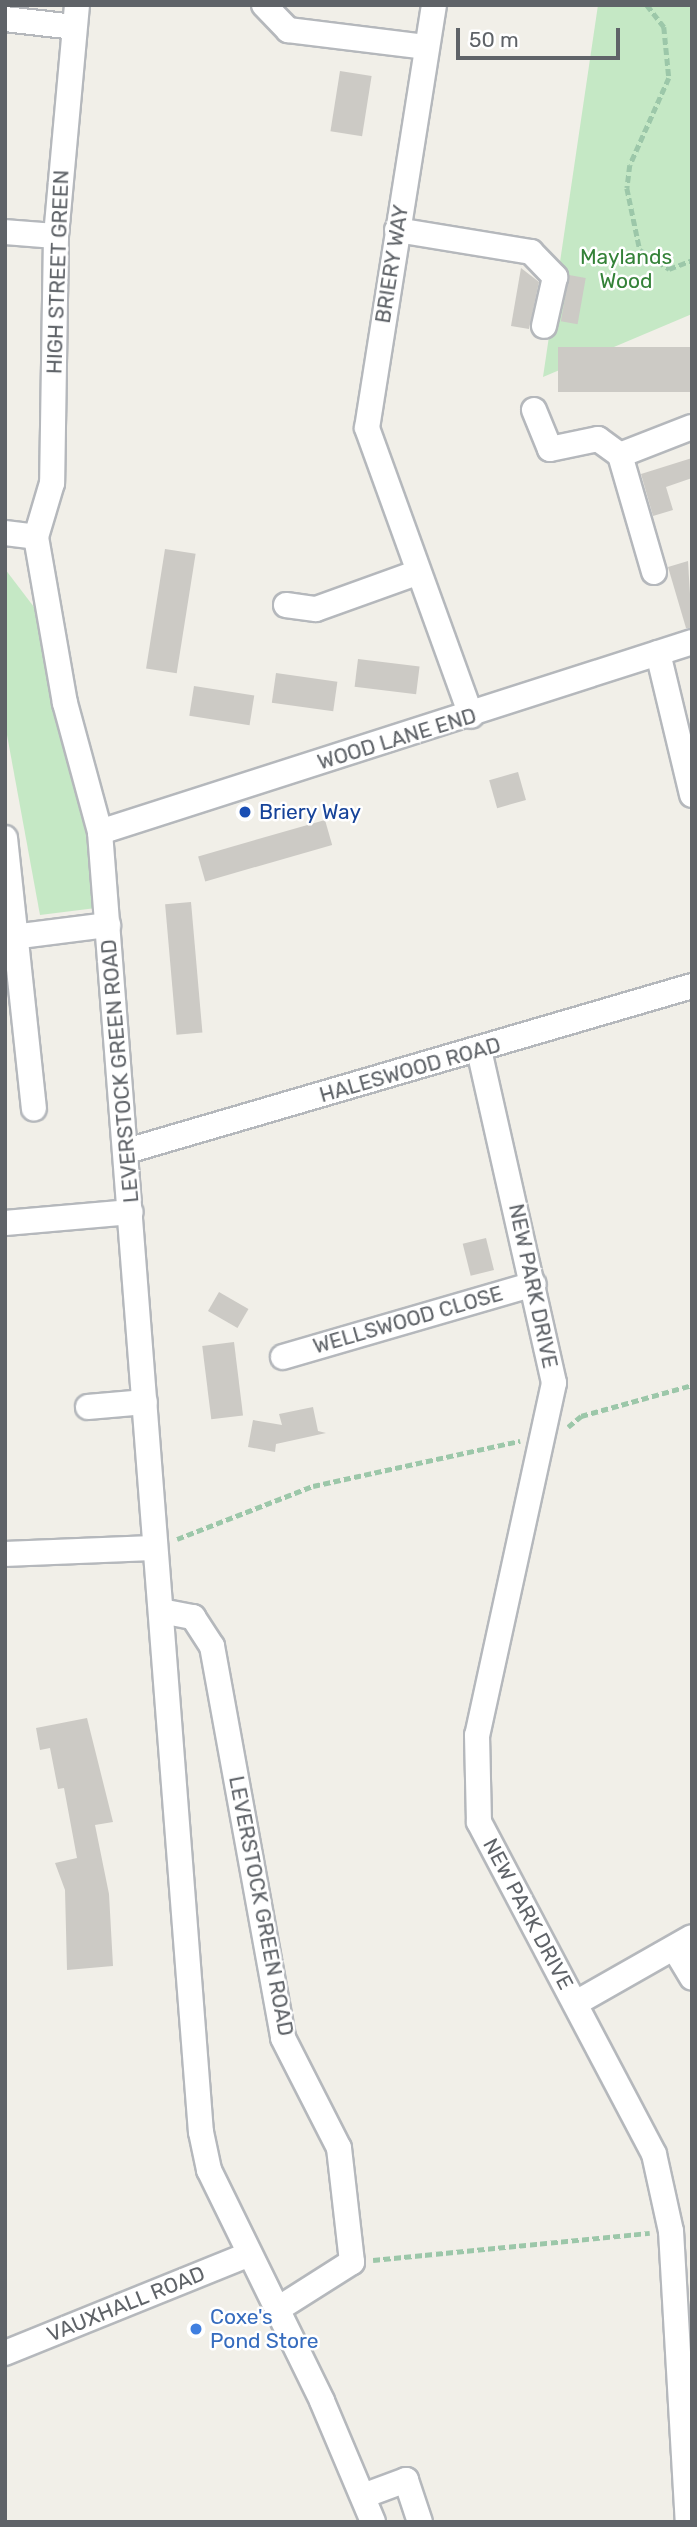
<!DOCTYPE html>
<html>
<head>
<meta charset="utf-8">
<style>
	body { margin:0 }
	#map { position:relative; width:697px; height:2527px; overflow:hidden; background:#f1efe8; font-family:Rubik,sans-serif }
	div>[style] { position:absolute }
	.green>* { inset:0; background:#c5e8c5 }
	.building>* { inset:0; background:#cccac5; transform-origin:0 0 }
	.path>* { height:4.5px; margin-top:-2.25px; transform-origin:0; background:repeating-linear-gradient(90deg,#9cc7a9 0 7px,transparent 0 10.5px) }
	.roads { filter:drop-shadow(2px 0 #b5b8bc) drop-shadow(-2px 0 #b5b8bc) drop-shadow(0 2px #b5b8bc) drop-shadow(0 -2px #b5b8bc) }
	.minor>* { height:24px; margin:-12px; padding:0 12px; transform-origin:12px; border-radius:12px; background:#fff }
	.dots>* { width:19px; height:19px; translate:-50% -50%; box-sizing:border-box; border:4px solid #fff; border-radius:50% }
	span { translate:-50% -50%; white-space:nowrap; text-align:center; line-height:1.15; -webkit-text-stroke:5px #fff; paint-order:stroke }
	.park-label { font-size:21px; color:#348238 }
	.street-label { font-size:21px; color:#5f6368 }
	.transit-label { font-size:21px; color:#164399 }
	.left { translate:0 -50%; text-align:left }
	.shop-label { font-size:21px; color:#366cbe }
	.frame { position:absolute; inset:0; border:7px solid #5f6368; pointer-events:none }
	.scale { position:absolute; left:456px; top:28px; width:164px; height:32px; box-sizing:border-box; border:4px solid #5f6368; border-top:0; padding-left:9px; font-size:21px; line-height:24px; white-space:nowrap; color:#5f6368; -webkit-text-stroke:5px #fff; paint-order:stroke }
</style>
</head>
<body>
<div id="map">
	<div class="green">
		<i style="clip-path:polygon(598px 5px,692px 5px,692px 314px,543px 377px)"></i>
		<i style="clip-path:polygon(5px 569px,37px 611px,94px 839px,96px 908px,40px 915px,5px 724px)"></i>
	</div>
	<div class="building">
		<i style="left:340px;top:71px;width:32px;height:61px;rotate:9deg"></i>
		<i style="clip-path:polygon(521px 268px,539px 282px,529px 329px,511px 326px)"></i>
		<i style="left:569px;top:275px;width:17px;height:47px;rotate:10deg"></i>
		<i style="left:692px;top:347px;width:45px;height:134px;rotate:90deg"></i>
		<i style="clip-path:polygon(692px 458px,692px 478px,666px 487px,673px 510px,653px 516px,641px 474px)"></i>
		<i style="left:165px;top:549px;width:31px;height:121px;rotate:9deg"></i>
		<i style="clip-path:polygon(688px 561px,692px 628px,686px 628px,668px 567px)"></i>
		<i style="left:358px;top:659px;width:62px;height:28px;rotate:7deg"></i>
		<i style="left:276px;top:673px;width:62px;height:30px;rotate:8deg"></i>
		<i style="left:194px;top:686px;width:61px;height:30px;rotate:9deg"></i>
		<i style="left:518px;top:772px;width:29px;height:30px;rotate:74deg"></i>
		<i style="left:325px;top:820px;width:26px;height:132px;rotate:74deg"></i>
		<i style="left:191px;top:902px;width:131px;height:26px;rotate:85deg"></i>
		<i style="left:486px;top:1238px;width:33px;height:24px;rotate:76deg"></i>
		<i style="left:219px;top:1292px;width:34px;height:22px;rotate:30deg"></i>
		<i style="left:234px;top:1342px;width:74px;height:32px;rotate:83deg"></i>
		<i style="clip-path:polygon(313px 1407px,318px 1431px,326px 1433px,276px 1444px,275px 1452px,248px 1447px,253px 1420px,282px 1425px,279px 1414px)"></i>
		<i style="clip-path:polygon(87px 1718px,113px 1822px,95px 1825px,109px 1894px,113px 1966px,67px 1970px,65px 1890px,55px 1863px,77px 1858px,64px 1788px,58px 1789px,50px 1748px,40px 1750px,36px 1728px)"></i>
	</div>
	<div class="path">
		<i style="left:647px;top:5px;width:28px;rotate:52deg"></i>
		<i style="left:664px;top:27px;width:51px;rotate:84.4deg"></i>
		<i style="left:669px;top:78px;width:95px;rotate:114.1deg"></i>
		<i style="left:630px;top:165px;width:23px;rotate:97deg"></i>
		<i style="left:627px;top:188px;width:63px;rotate:78.2deg"></i>
		<i style="left:640px;top:250px;width:35px;rotate:33deg"></i>
		<i style="left:669px;top:269px;width:25px;rotate:-21deg"></i>
		<i style="left:568px;top:1427px;width:17px;rotate:-40deg"></i>
		<i style="left:581px;top:1416px;width:115px;rotate:-15.6deg"></i>
		<i style="left:177px;top:1539px;width:146px;rotate:-21.3deg"></i>
		<i style="left:313px;top:1486px;width:212px;rotate:-12.3deg"></i>
		<i style="left:373px;top:2260px;width:278px;rotate:-5.6deg"></i>
	</div>
	<div class="roads">
		<div class="minor">
			<i style="left:77px;top:5px;width:232px;rotate:95.2deg"></i>
			<i style="left:56px;top:236px;width:247px;rotate:90.9deg"></i>
			<i style="left:52px;top:483px;width:56px;rotate:106.5deg"></i>
			<i style="left:36px;top:537px;width:169px;rotate:80.1deg"></i>
			<i style="left:65px;top:703px;width:134px;rotate:74.8deg"></i>
			<i style="left:100px;top:832px;width:1304px;rotate:85.56deg"></i>
			<i style="left:201px;top:2132px;width:39px;rotate:78deg"></i>
			<i style="left:209px;top:2170px;width:257px;rotate:63.9deg"></i>
			<i style="left:322px;top:2401px;width:131px;rotate:67.1deg"></i>
			<i style="left:264px;top:5px;width:35px;rotate:46deg"></i>
			<i style="left:288px;top:30px;width:140px;rotate:7deg"></i>
			<i style="left:434px;top:5px;width:428px;rotate:99deg"></i>
			<i style="left:367px;top:428px;width:306px;rotate:70.1deg"></i>
			<i style="left:5px;top:19px;width:69px;rotate:6.6deg"></i>
			<i style="left:397px;top:230px;width:136px;rotate:9.3deg"></i>
			<i style="left:531px;top:252px;width:35px;rotate:46deg"></i>
			<i style="left:555px;top:277px;width:50px;rotate:102.7deg"></i>
			<i style="left:5px;top:232px;width:51px;rotate:4.5deg"></i>
			<i style="left:534px;top:410px;width:42px;rotate:67.7deg"></i>
			<i style="left:550px;top:449px;width:49px;rotate:-11.8deg"></i>
			<i style="left:598px;top:439px;width:27px;rotate:36deg"></i>
			<i style="left:5px;top:533px;width:31px;rotate:7deg"></i>
			<i style="left:654px;top:572px;width:122px;rotate:-106.2deg"></i>
			<i style="left:620px;top:455px;width:77px;rotate:-21.3deg"></i>
			<i style="left:286px;top:605px;width:30px;rotate:8deg"></i>
			<i style="left:316px;top:609px;width:106px;rotate:-19.8deg"></i>
			<i style="left:658px;top:653px;width:146px;rotate:76.5deg"></i>
			<i style="left:100px;top:832px;width:622px;rotate:-17.79deg"></i>
			<i style="left:5px;top:838px;width:272px;rotate:83.9deg"></i>
			<i style="left:5px;top:938px;width:104px;rotate:-7.2deg"></i>
			<i style="left:479px;top:1050px;width:341px;rotate:77.3deg"></i>
			<i style="left:554px;top:1383px;width:360px;rotate:102.3deg"></i>
			<i style="left:477px;top:1735px;width:87px;rotate:88.7deg"></i>
			<i style="left:479px;top:1822px;width:375px;rotate:62.2deg"></i>
			<i style="left:654px;top:2154px;width:79px;rotate:77.6deg"></i>
			<i style="left:671px;top:2231px;width:291px;rotate:86.7deg"></i>
			<i style="left:127px;top:1151px;width:589px;rotate:-16.28deg"></i>
			<i style="left:5px;top:1223px;width:126px;rotate:-5deg"></i>
			<i style="left:283px;top:1357px;width:261px;rotate:-16.2deg"></i>
			<i style="left:88px;top:1407px;width:57px;rotate:-5deg"></i>
			<i style="left:5px;top:1554px;width:148px;rotate:-2.3deg"></i>
			<i style="left:161px;top:1611px;width:33px;rotate:11deg"></i>
			<i style="left:193px;top:1617px;width:35px;rotate:57deg"></i>
			<i style="left:212px;top:1646px;width:398px;rotate:79.7deg"></i>
			<i style="left:283px;top:2038px;width:123px;rotate:63deg"></i>
			<i style="left:339px;top:2148px;width:115px;rotate:83.5deg"></i>
			<i style="left:352px;top:2262px;width:88px;rotate:147.6deg"></i>
			<i style="left:676px;top:1951px;width:31px;rotate:59deg"></i>
			<i style="left:576px;top:2003px;width:133px;rotate:-29.6deg"></i>
			<i style="left:5px;top:2353px;width:261px;rotate:-22deg"></i>
			<i style="left:363px;top:2496px;width:46px;rotate:-20.4deg"></i>
			<i style="left:406px;top:2480px;width:44px;rotate:71.6deg"></i>
		</div>
	</div>
	<div class="dots">
		<i style="left:245px;top:812px;background:#1a4fb4"></i>
		<i style="left:196px;top:2329px;background:#3f7fe0"></i>
	</div>
	<div class="park-label">
		<span style="left:626px;top:269px">Maylands<br>Wood</span>
	</div>
	<div class="street-label">
		<span style="left:392px;top:264px;rotate:-81deg">BRIERY WAY</span>
		<span style="left:58px;top:272px;rotate:-88deg">HIGH STREET GREEN</span>
		<span style="left:397px;top:739px;rotate:-17deg">WOOD LANE END</span>
		<span style="left:410px;top:1070px;rotate:-16deg">HALESWOOD ROAD</span>
		<span style="left:120px;top:1071px;rotate:-95deg">LEVERSTOCK GREEN ROAD</span>
		<span style="left:533px;top:1286px;rotate:78deg">NEW PARK DRIVE</span>
		<span style="left:408px;top:1320px;rotate:-16deg">WELLSWOOD CLOSE</span>
		<span style="left:261px;top:1906px;rotate:79deg">LEVERSTOCK GREEN ROAD</span>
		<span style="left:528px;top:1914px;rotate:62deg">NEW PARK DRIVE</span>
		<span style="left:126px;top:2304px;rotate:-22deg">VAUXHALL ROAD</span>
	</div>
	<div class="transit-label">
		<span class="left" style="left:259px;top:812px">Briery Way</span>
	</div>
	<div class="shop-label">
		<span class="left" style="left:210px;top:2329px">Coxe's<br>Pond Store</span>
	</div>
	<div class="frame"></div>
	<div class="scale">50 m</div>
</div>
</body>
</html>
